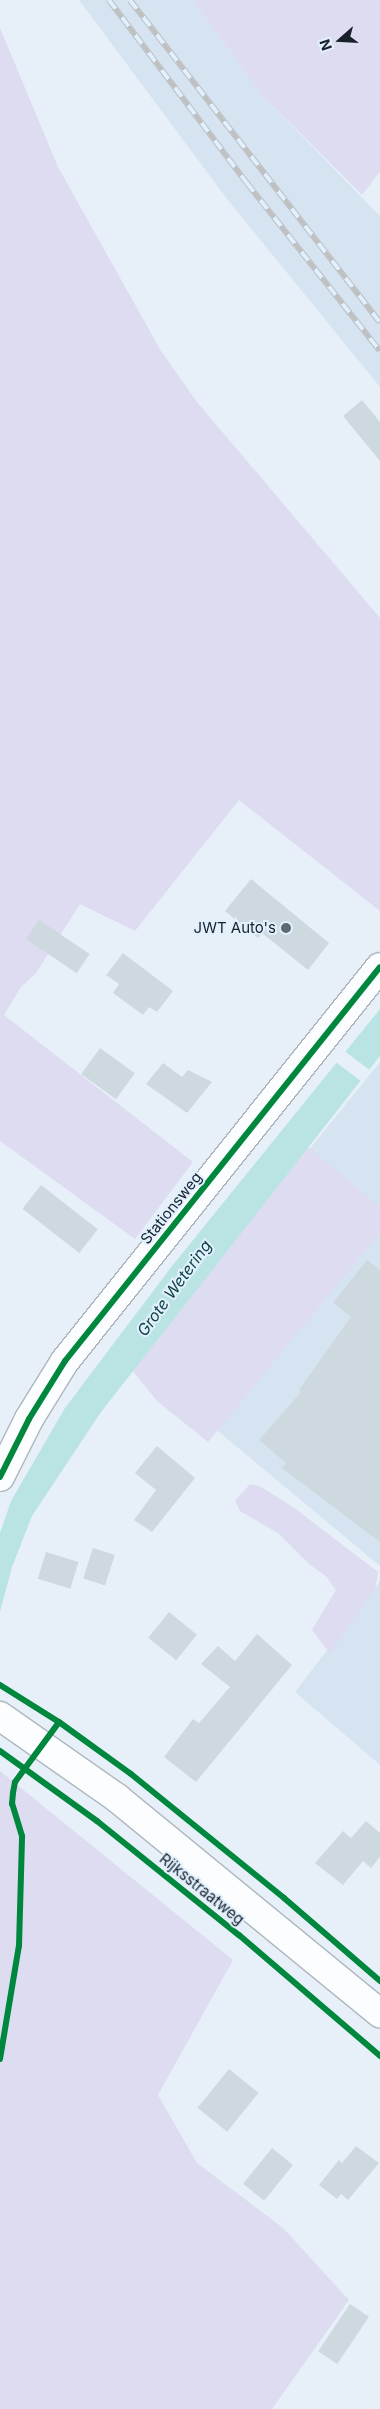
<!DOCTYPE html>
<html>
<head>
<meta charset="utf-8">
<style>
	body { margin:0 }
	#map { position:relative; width:380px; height:2409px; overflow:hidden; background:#e7f0f8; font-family:Inter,sans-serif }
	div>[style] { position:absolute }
	.built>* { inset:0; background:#d6e4f2 }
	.green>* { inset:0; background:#dddcf1 }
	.water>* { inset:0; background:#bae4e4 }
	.pier>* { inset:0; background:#e7f0f8; transform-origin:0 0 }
	.building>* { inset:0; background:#cdd9de; transform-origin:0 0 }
	.roads { filter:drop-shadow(1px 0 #aeb6be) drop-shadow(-1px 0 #aeb6be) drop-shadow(0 1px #aeb6be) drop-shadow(0 -1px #aeb6be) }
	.minor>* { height:28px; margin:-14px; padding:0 14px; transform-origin:14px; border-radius:14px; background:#fbfdfe }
	.major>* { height:28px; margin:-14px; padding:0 14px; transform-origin:14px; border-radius:14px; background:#fbfdfe }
	.rail>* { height:5.5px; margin-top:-2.75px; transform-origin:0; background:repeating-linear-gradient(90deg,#e1f0fe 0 11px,#bec0c2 0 22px); box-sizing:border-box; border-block:1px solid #bec0c2 }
	.cycleway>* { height:6px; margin:-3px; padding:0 3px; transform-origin:3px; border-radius:3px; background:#00873e }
	.dots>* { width:14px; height:14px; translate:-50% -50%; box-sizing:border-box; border:2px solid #e1f0fe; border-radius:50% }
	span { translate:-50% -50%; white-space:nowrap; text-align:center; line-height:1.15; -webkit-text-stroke:4px #e1f0fe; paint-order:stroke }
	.poi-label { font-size:15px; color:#18212a }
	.right { translate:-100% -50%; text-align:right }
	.street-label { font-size:15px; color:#18212a }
	.water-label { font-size:16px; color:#124443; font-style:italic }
	.north { position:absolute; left:315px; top:15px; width:50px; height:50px; -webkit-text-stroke:4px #e1f0fe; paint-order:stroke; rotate:251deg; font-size:14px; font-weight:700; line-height:20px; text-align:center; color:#18212a }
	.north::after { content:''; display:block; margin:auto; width:18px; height:22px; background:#18212a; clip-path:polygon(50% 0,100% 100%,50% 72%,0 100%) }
</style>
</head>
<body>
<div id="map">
	<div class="built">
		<i style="clip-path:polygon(79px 0,192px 0,262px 95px,380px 216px,380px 387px,227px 199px)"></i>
		<i style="clip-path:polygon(380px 1062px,380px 1566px,136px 1363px)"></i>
		<i style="clip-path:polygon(380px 1581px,380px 1765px,295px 1692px)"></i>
	</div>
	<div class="green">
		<i style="clip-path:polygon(192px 0,380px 0,380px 172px,362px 195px,262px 95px)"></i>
		<i style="clip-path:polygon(0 28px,58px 167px,161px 351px,197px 402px,380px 618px,380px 911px,239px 800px,135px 931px,80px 904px,36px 973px,21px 987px,4px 1015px,193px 1162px,135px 1239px,0 1141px)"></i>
		<i style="clip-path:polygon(308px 1147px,380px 1207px,380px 1233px,208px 1442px,157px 1401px,133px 1371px)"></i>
		<i style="clip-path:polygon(250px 1484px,261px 1487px,293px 1507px,378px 1572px,375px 1589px,330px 1653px,312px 1630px,336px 1590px,326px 1576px,309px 1564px,278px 1533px,240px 1511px,235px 1501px)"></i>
		<i style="clip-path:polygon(0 1771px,233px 1960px,158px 2095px,197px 2163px,283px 2228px,349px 2300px,272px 2409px,0 2409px)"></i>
	</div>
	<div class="water">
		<i style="clip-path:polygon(380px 1009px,380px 1056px,101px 1412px,32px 1516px,12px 1567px,0 1612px,0 1533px,11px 1501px,65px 1408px,172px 1266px)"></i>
	</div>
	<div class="pier">
		<i style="left:343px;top:1050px;width:35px;height:14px;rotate:37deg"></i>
	</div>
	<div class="building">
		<i style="clip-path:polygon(362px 400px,380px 422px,380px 461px,343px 416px)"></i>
		<i style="clip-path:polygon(251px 879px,329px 943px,308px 970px,262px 933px,258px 938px,225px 911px)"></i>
		<i style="left:39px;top:920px;width:61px;height:23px;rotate:34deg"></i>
		<i style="clip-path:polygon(123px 953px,173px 991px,157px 1012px,149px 1007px,143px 1015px,113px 993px,119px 984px,106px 975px)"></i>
		<i style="left:100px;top:1048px;width:43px;height:32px;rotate:36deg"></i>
		<i style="clip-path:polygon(163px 1063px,182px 1077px,188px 1070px,212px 1082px,187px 1113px,146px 1084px)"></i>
		<i style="left:41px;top:1185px;width:72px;height:30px;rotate:38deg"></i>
		<i style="clip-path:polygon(367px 1260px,380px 1270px,380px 1542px,282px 1468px,286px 1463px,259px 1440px,301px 1392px,299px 1390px,351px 1317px,333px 1303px)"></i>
		<i style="clip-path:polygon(157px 1446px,195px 1478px,152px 1532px,134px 1520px,156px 1490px,135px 1473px)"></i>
		<i style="left:93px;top:1548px;width:23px;height:32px;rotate:18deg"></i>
		<i style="left:46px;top:1552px;width:34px;height:28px;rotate:17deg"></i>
		<i style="left:169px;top:1612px;width:36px;height:33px;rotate:39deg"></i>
		<i style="clip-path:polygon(257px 1634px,292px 1665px,196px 1782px,164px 1757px,193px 1719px,199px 1723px,230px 1687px,201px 1664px,218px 1646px,235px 1661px)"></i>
		<i style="clip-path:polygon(366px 1821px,380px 1833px,380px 1857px,371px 1868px,363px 1861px,343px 1885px,315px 1863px,343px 1831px,351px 1838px)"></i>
		<i style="left:229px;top:2069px;width:38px;height:50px;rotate:39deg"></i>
		<i style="clip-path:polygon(356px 2146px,379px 2163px,348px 2200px,341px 2194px,337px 2199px,319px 2185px,339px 2160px,342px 2163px)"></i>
		<i style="left:272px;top:2148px;width:27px;height:46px;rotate:39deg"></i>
		<i style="left:350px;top:2304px;width:23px;height:57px;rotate:34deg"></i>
	</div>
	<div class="roads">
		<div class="minor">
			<i style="left:0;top:1477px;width:65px;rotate:-63.4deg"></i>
			<i style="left:29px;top:1419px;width:68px;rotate:-58.2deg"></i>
			<i style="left:65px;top:1361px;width:504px;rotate:-51.36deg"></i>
		</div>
		<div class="major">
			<i style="left:0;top:1716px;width:143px;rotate:35deg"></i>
			<i style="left:117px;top:1798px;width:340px;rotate:39.3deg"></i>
		</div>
	</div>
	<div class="rail">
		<i style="left:109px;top:0;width:229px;rotate:53deg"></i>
		<i style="left:247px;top:183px;width:214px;rotate:51.6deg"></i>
		<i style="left:130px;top:0;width:408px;rotate:52.2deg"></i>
	</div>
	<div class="cycleway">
		<i style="left:0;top:1477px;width:65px;rotate:-63.4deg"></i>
		<i style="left:29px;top:1419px;width:68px;rotate:-58.2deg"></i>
		<i style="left:65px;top:1361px;width:504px;rotate:-51.36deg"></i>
		<i style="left:0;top:1685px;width:70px;rotate:32.1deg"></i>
		<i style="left:59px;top:1722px;width:89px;rotate:35.8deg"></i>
		<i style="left:131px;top:1774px;width:197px;rotate:39deg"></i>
		<i style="left:284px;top:1898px;width:127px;rotate:40.8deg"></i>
		<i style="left:0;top:1751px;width:120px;rotate:35.8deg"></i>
		<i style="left:97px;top:1821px;width:182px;rotate:38.8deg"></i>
		<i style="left:239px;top:1935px;width:186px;rotate:40.6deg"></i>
		<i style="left:0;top:2059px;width:115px;rotate:-80.5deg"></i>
		<i style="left:19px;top:1946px;width:110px;rotate:-88.4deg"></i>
		<i style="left:22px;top:1836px;width:34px;rotate:-107deg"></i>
		<i style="left:12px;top:1804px;width:11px;rotate:-85deg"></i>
		<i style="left:13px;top:1793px;width:11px;rotate:-80deg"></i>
		<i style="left:15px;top:1782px;width:74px;rotate:-53.7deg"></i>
	</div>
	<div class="dots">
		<i style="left:286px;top:928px;background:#606972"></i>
	</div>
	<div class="poi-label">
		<span class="right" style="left:276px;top:928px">JWT Auto's</span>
	</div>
	<div class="street-label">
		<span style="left:171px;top:1208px;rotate:-51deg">Stationsweg</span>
		<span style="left:202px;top:1889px;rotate:39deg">Rijksstraatweg</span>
	</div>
	<div class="water-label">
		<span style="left:174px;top:1288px;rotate:-54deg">Grote Wetering</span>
	</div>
	<div class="north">N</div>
</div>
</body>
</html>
